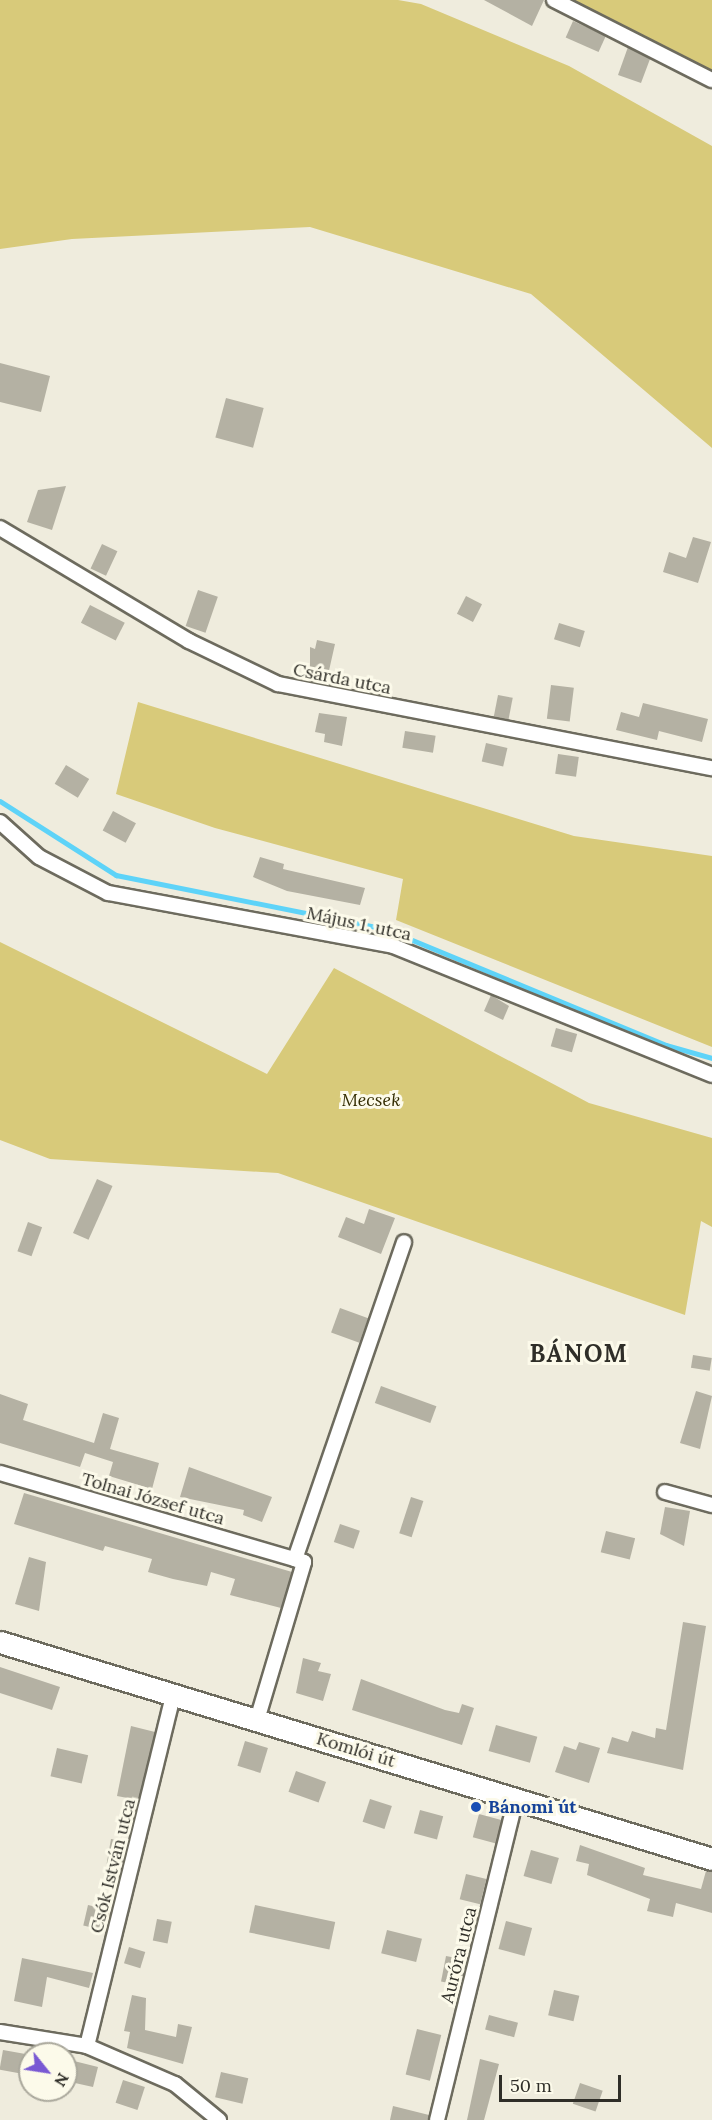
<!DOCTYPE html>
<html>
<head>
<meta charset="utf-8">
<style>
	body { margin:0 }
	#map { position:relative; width:712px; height:2120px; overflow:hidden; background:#efecdd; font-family:Lora,serif }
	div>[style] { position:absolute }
	.green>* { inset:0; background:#d8ca7a }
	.stream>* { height:4.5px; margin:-2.25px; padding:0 2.25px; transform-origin:2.25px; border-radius:2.25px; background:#5ed3f8 }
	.building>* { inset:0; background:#b4b1a3; transform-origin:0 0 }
	.roads { filter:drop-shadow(2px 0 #6d6b5e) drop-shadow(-2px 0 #6d6b5e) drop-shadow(0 2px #6d6b5e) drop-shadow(0 -2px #6d6b5e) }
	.minor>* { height:14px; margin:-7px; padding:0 7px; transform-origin:7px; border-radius:7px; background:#fff }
	.primary>* { height:21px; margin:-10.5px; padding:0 10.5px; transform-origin:10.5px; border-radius:10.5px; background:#fff }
	.dots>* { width:16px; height:16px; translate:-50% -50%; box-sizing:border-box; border:3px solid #fcfaea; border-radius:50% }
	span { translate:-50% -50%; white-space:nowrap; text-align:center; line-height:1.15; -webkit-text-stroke:6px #fcfaea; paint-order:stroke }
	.street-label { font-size:18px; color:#2f2e28 }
	.park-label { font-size:18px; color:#332c02; font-style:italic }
	.transit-label { font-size:18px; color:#164399; font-weight:700 }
	.left { translate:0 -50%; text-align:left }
	.district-label { font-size:24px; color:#2f2e28; font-weight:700; letter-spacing:1.5px }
	.north { position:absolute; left:18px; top:2042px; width:60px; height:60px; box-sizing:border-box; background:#fcfaea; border:2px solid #aaa89c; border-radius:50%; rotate:120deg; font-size:16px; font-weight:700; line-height:24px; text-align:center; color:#2f2e28 }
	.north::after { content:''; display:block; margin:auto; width:21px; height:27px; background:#7959d3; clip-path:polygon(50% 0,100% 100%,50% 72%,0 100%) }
	.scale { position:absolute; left:499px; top:2075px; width:122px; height:27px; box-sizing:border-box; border:3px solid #2f2e28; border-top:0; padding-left:8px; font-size:18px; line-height:21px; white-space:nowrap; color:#2f2e28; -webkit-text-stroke:4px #fcfaea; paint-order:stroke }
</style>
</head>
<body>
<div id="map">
	<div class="green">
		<i style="clip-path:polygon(0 0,398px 0,421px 4px,569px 66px,712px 146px,712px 448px,531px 294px,310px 227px,72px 239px,0 249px)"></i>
		<i style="clip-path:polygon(574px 0,712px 0,712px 72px,609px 19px)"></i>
		<i style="clip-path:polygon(138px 702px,574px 836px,712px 856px,712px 1047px,396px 920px,403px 879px,215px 828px,116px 794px)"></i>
		<i style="clip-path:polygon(0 942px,267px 1074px,334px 968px,589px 1103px,712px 1138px,712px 1227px,701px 1221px,685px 1315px,278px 1173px,50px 1159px,0 1140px)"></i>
	</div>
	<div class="stream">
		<i style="left:0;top:801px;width:138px;rotate:32.5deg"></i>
		<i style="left:116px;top:875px;width:275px;rotate:11.3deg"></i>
		<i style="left:386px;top:929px;width:303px;rotate:22.5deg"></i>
		<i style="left:666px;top:1045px;width:48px;rotate:15.8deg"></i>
	</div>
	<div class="building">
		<i style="clip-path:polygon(484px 0,544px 0,532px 26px)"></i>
		<i style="left:573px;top:21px;width:36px;height:18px;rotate:24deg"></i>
		<i style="clip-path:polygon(628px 47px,650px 59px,641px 83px,618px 75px)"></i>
		<i style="clip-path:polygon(0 363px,50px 376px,41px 412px,0 402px)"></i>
		<i style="left:226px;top:398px;width:39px;height:41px;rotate:15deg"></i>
		<i style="clip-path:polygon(66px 486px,52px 530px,27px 522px,38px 490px)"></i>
		<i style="clip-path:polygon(693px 537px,711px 542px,698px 583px,663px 572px,669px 552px,686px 558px)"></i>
		<i style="left:102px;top:544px;width:17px;height:27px;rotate:25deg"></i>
		<i style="left:198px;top:590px;width:21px;height:38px;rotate:19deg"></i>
		<i style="left:466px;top:596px;width:18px;height:20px;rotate:27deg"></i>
		<i style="left:90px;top:605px;width:39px;height:20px;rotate:27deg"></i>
		<i style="left:559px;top:623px;width:27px;height:17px;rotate:17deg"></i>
		<i style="clip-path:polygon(317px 640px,335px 644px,328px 675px,310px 671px,310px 647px,315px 649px)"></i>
		<i style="left:551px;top:685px;width:23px;height:34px;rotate:7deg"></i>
		<i style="left:498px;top:695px;width:15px;height:22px;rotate:11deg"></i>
		<i style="clip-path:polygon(643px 703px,708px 719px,702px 742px,659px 731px,657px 740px,616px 730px,621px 712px,639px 717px)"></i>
		<i style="clip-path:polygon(319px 713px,347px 717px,342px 746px,324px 742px,325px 734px,315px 732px)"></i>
		<i style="left:405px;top:731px;width:31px;height:17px;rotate:9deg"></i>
		<i style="left:486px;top:743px;width:22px;height:19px;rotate:13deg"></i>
		<i style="left:558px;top:754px;width:21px;height:20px;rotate:8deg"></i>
		<i style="left:66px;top:765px;width:27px;height:22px;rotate:31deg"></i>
		<i style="left:113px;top:811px;width:26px;height:22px;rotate:28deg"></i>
		<i style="clip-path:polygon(260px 857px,284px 864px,283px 869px,365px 888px,360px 905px,287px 891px,253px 877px)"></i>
		<i style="clip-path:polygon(491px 995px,509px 1006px,503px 1020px,484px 1011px)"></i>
		<i style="left:556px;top:1028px;width:22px;height:19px;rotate:16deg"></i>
		<i style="left:97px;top:1179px;width:17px;height:59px;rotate:24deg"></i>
		<i style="clip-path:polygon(369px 1209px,395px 1218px,381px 1254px,338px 1237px,346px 1217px,364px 1224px)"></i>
		<i style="left:28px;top:1222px;width:15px;height:31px;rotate:20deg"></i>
		<i style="left:340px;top:1308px;width:30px;height:26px;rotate:20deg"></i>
		<i style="left:693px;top:1355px;width:19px;height:13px;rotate:9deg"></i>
		<i style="left:381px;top:1386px;width:59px;height:18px;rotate:20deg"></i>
		<i style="clip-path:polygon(696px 1391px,712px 1396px,700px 1449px,680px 1443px)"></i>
		<i style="clip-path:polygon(0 1394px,28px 1404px,23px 1420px,94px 1443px,103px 1413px,119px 1418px,110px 1449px,159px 1463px,152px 1489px,109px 1476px,113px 1462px,85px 1453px,80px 1467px,0 1443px)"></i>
		<i style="clip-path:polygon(189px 1467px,272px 1497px,262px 1522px,243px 1515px,244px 1510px,180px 1497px)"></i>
		<i style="clip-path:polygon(24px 1493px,292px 1572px,281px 1608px,230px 1595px,235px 1579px,211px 1572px,207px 1586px,173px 1579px,148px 1572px,152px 1559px,105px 1546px,103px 1551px,14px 1524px)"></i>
		<i style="left:411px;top:1497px;width:13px;height:38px;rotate:18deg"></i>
		<i style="clip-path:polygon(665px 1507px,690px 1511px,684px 1546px,660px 1534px)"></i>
		<i style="left:340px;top:1524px;width:21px;height:19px;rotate:19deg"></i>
		<i style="left:606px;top:1531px;width:30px;height:22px;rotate:14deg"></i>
		<i style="clip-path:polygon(29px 1557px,46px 1562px,39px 1611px,15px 1604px)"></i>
		<i style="clip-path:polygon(683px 1622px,706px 1626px,683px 1770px,607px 1753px,612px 1737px,628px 1742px,632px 1731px,655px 1738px,656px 1728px,666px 1730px)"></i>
		<i style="clip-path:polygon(303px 1658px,321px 1663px,318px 1671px,331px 1674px,323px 1701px,296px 1693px)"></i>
		<i style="clip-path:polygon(0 1667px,60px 1687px,52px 1710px,0 1693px)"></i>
		<i style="clip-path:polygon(361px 1679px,445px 1710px,459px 1713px,462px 1704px,474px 1708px,462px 1745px,352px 1710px)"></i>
		<i style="left:496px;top:1725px;width:43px;height:27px;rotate:16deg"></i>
		<i style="clip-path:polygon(131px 1726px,155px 1732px,138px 1800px,117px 1796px)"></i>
		<i style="left:245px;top:1741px;width:24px;height:26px;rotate:17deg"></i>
		<i style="clip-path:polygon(579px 1742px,600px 1748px,589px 1783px,555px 1772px,564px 1746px,576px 1750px)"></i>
		<i style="left:57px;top:1748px;width:32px;height:29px;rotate:13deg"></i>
		<i style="left:296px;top:1771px;width:32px;height:22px;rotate:20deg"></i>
		<i style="left:370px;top:1799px;width:23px;height:24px;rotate:18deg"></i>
		<i style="left:420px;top:1810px;width:24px;height:24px;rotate:15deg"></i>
		<i style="left:479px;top:1814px;width:24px;height:24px;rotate:15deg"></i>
		<i style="left:111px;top:1839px;width:17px;height:25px;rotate:10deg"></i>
		<i style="clip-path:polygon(580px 1845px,645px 1868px,643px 1875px,701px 1889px,706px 1871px,712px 1871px,712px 1913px,676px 1903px,673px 1917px,647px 1911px,650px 1899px,587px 1875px,589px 1864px,576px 1861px)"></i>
		<i style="left:531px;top:1850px;width:29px;height:27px;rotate:16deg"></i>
		<i style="left:466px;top:1874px;width:21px;height:26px;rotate:14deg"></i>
		<i style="left:88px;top:1905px;width:22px;height:21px;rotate:13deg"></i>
		<i style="left:255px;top:1905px;width:82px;height:28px;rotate:12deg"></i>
		<i style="left:157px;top:1919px;width:15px;height:22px;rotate:11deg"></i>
		<i style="left:506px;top:1921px;width:27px;height:29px;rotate:15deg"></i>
		<i style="left:387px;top:1930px;width:36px;height:24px;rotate:14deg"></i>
		<i style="left:129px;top:1947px;width:17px;height:17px;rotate:17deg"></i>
		<i style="left:446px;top:1956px;width:21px;height:26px;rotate:11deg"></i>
		<i style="clip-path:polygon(22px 1958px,93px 1973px,89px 1988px,47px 1977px,42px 2007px,14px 2001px)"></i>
		<i style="left:554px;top:1990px;width:26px;height:26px;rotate:13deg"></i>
		<i style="clip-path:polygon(132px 1995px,146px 1998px,145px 2030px,176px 2037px,178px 2024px,192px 2027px,183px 2064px,127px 2048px,130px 2032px,124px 2031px)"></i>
		<i style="left:489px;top:2015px;width:30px;height:15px;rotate:15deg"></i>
		<i style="left:417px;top:2029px;width:25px;height:47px;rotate:14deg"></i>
		<i style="left:3px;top:2050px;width:27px;height:20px;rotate:10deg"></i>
		<i style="clip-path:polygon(66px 2059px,98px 2067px,93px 2087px,66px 2081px)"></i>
		<i style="clip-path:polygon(480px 2059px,499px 2064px,484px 2120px,467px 2120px)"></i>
		<i style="left:221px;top:2072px;width:28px;height:26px;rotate:13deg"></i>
		<i style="left:123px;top:2080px;width:23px;height:24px;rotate:18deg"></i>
		<i style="left:580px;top:2083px;width:24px;height:22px;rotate:19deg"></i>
		<i style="clip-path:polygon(393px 2106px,429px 2115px,428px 2120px,390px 2120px)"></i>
	</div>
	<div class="roads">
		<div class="minor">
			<i style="left:554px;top:0;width:177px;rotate:26.9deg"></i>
			<i style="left:0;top:528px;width:220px;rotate:30.9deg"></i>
			<i style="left:189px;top:641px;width:99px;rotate:25.8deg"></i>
			<i style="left:278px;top:684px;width:442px;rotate:11deg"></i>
			<i style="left:0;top:822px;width:52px;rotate:41.9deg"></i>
			<i style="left:39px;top:857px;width:78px;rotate:27.6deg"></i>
			<i style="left:108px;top:893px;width:290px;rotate:10.5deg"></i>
			<i style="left:393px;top:946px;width:344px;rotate:22deg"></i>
			<i style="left:0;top:1473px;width:307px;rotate:16.3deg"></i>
			<i style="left:665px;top:1492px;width:49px;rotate:15.5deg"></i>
			<i style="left:257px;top:1720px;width:165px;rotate:-73.4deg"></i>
			<i style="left:304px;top:1562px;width:9px;rotate:-162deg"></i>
			<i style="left:295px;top:1559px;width:335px;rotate:-71deg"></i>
			<i style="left:0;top:2032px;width:88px;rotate:9.1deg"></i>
			<i style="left:87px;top:2046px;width:96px;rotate:23.4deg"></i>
			<i style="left:175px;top:2084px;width:57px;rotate:39.3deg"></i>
			<i style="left:87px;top:2046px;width:361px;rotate:-76.2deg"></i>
			<i style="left:437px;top:2120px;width:331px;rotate:-76.2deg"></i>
		</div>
		<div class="primary">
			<i style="left:0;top:1642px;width:744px;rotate:16.95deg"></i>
		</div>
	</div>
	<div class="dots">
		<i style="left:476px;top:1807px;background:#1a4fb4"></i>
	</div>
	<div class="street-label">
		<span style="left:342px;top:679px;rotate:11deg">Csárda utca</span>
		<span style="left:359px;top:924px;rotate:12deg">Május 1. utca</span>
		<span style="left:153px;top:1499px;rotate:16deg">Tolnai József utca</span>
		<span style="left:356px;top:1750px;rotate:17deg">Komlói út</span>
		<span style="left:113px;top:1866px;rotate:-76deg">Csók István utca</span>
		<span style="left:459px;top:1955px;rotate:-76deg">Auróra utca</span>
	</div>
	<div class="park-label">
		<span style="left:371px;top:1100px">Mecsek</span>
	</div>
	<div class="transit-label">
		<span class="left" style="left:488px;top:1807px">Bánomi út</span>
	</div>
	<div class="district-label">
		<span style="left:579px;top:1354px">BÁNOM</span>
	</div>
	<div class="north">N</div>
	<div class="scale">50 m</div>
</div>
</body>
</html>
